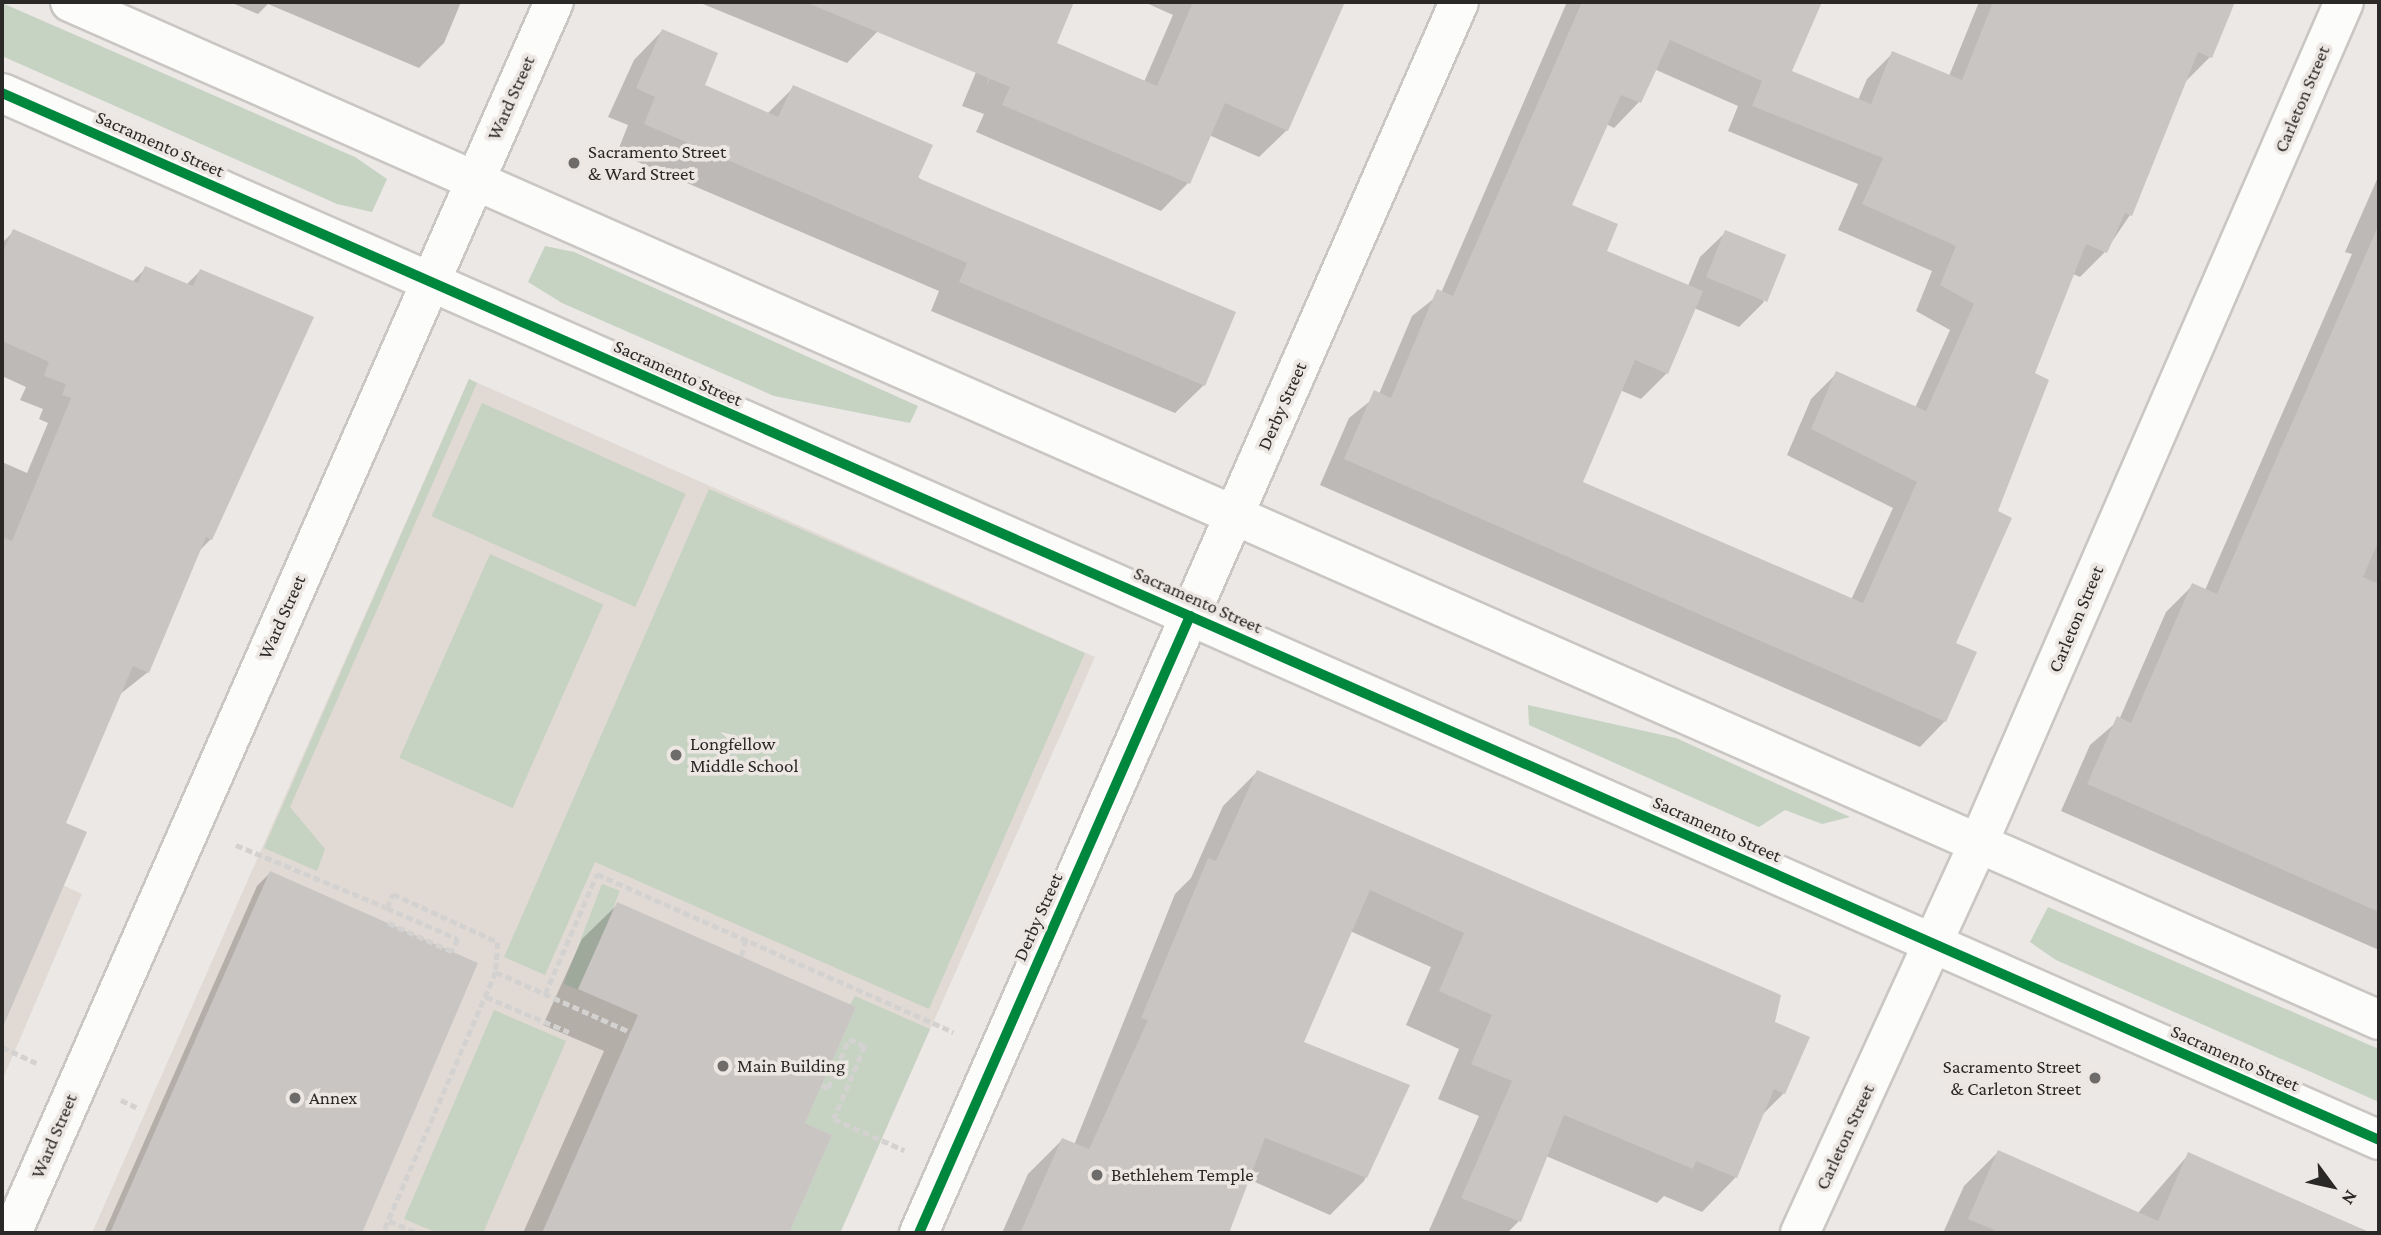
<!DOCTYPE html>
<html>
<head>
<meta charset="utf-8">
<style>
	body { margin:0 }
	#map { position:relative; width:2381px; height:1235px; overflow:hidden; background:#ebe8e5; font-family:"Crimson Pro",serif }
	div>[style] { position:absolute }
	.built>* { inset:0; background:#e1dad4 }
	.green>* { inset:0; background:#c6d2c2; transform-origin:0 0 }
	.shadow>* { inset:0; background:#0003 }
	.building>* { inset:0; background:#c8c5c3; transform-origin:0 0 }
	.path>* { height:4.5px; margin-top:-2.25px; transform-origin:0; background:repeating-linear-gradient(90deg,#d3d2d1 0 7px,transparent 0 10.5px) }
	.roads { filter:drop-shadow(2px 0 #c9c6c4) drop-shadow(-2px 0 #c9c6c4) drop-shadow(0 2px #c9c6c4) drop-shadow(0 -2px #c9c6c4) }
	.minor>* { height:38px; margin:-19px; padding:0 19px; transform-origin:19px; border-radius:19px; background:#fcfcfb }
	.tertiary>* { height:38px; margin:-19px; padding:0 19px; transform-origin:19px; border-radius:19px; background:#fcfcfb }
	.cycleway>* { height:10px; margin:-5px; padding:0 5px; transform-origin:5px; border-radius:5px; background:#00873e }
	.dots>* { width:19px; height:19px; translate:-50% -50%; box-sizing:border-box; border:4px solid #ede7e3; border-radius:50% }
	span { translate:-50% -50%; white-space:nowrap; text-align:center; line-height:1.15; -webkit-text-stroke:7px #ede7e3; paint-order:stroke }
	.street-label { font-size:19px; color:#2b2928 }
	.poi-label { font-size:19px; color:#2b2928 }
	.left { translate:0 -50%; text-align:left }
	.right { translate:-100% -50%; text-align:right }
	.frame { position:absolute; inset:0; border:4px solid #2b2928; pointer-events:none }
	.north { position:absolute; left:2297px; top:1151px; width:70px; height:70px; -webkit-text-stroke:5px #ede7e3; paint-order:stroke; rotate:123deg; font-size:19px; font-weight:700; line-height:28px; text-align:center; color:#2b2928 }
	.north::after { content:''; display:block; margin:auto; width:24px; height:32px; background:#2b2928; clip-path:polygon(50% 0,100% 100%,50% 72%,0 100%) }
</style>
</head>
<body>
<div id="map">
	<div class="built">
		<i style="clip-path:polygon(469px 379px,1095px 657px,840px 1233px,92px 1233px)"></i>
		<i style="clip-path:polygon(2px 857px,82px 894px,2px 1081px)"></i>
	</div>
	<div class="green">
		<i style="clip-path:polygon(2px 3px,355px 157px,387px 179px,372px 212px,337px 204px,2px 56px)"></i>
		<i style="clip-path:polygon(545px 246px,574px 252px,918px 406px,910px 423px,774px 396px,562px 303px,528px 282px)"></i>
		<i style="clip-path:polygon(469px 379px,477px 383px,290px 807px,325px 849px,317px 871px,264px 848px)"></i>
		<i style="left:482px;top:403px;width:223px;height:124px;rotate:24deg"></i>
		<i style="clip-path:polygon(709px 489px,1085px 653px,929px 1009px,595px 862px,545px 975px,504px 957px)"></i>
		<i style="left:490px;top:554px;width:124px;height:223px;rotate:24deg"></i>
		<i style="clip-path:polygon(1528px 705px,1676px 738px,1850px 817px,1822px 824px,1785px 810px,1759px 827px,1529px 725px)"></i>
		<i style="left:602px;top:884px;width:19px;height:107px;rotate:21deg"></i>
		<i style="clip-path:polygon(2048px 907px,2379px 1049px,2379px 1102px,2056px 960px,2030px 942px)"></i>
		<i style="clip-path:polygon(855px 996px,930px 1029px,840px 1233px,789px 1233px,832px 1135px,805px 1123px,856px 1007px,850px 1005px)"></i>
		<i style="clip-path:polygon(494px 1010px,566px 1041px,483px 1233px,438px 1233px,404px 1219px)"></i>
	</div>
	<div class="shadow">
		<i style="clip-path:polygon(230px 2px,461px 2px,444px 43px,419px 68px,268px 4px,258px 14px)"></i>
		<i style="clip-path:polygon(698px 2px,891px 2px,877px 32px,847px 63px)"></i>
		<i style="clip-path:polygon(1005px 2px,1018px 2px,986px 87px,1022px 2px,1072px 2px,1054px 44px,1144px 82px,1173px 15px,1144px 2px,1344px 2px,1287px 130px,1259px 157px,1209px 135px,1188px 183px,1161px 211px,976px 132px,984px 114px,962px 106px)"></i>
		<i style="clip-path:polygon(evenodd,1567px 2px,1820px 2px,1789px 72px,1858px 100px,1867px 79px,1893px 53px,1949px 76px,1979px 2px,2231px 2px,2210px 57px,2184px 83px,2130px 215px,2105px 252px,2080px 277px,2073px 274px,2033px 374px,1954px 644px,1945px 721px,1920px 747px,1320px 485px,1349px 418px,1379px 394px,1412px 316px,1441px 293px,1567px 2px,1654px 69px,1738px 106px,1728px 131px,1858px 184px,1838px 230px,1932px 271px,1916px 311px,1950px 330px,1915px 408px,1837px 373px,1811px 399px,1787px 455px,1893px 508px,1851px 600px,1580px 482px,1620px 390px,1641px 399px,1667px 373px,1694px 308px,1739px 327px,1764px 302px,1726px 232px,1700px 257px,1688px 286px,1604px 252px,1569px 206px,1606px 124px,1614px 128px,1639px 102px,1654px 69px)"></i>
		<i style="clip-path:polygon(662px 31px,702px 86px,767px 114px,794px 87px,1204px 385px,1175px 413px,931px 311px,939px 291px,617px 153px,628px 125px,608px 117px,634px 60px)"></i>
		<i style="clip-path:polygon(2379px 175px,2379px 481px,2363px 518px,2379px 525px,2379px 640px,2370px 661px,2379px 666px,2379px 765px,2366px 794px,2379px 801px,2379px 950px,2061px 811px,2090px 745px,2119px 720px,2166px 612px,2193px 585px,2205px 590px,2352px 254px,2345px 252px)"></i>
		<i style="clip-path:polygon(14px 231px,132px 282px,146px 268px,186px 285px,200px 271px,211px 539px,199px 551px,148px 672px,119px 695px,64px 824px,84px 833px,2px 1024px,2px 462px,27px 473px,48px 423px,39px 419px,43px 409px,20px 400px,26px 387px,2px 376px,2px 243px)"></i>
		<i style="clip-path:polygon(1257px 772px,1773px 1023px,1784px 1093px,1761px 1116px,1736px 1177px,1702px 1212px,1664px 1196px,1657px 1203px,1546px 1156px,1519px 1221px,1507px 1233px,1428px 1233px,1479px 1116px,1438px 1099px,1459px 1049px,1406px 1025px,1431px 967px,1350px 931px,1302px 1043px,1407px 1086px,1364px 1181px,1330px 1215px,1248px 1179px,1229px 1230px,1237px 1233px,1002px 1233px,1028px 1174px,1062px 1140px,1074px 1145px,1175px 894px,1191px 878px,1223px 806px)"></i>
		<i style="clip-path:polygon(270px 873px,476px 964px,360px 1233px,104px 1233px,257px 886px)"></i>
		<i style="clip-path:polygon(618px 904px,803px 1124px,830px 1136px,787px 1233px,523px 1233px,604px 1051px,543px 1025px,582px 939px)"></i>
		<i style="clip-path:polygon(1998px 1152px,2137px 1214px,2189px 1154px,2371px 1233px,1943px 1233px,1964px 1186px)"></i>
	</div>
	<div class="building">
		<i style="clip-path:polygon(805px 2px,1074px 2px,1057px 43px,1157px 86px,1193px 2px,1345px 2px,1288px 131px,1225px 103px,1190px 184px,1002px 105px,1010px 87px)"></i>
		<i style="clip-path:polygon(evenodd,1582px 2px,1822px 2px,1792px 71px,1871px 104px,1892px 51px,1962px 80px,1993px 2px,2235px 2px,2212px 58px,2198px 52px,2132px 216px,2125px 213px,2107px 253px,2086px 244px,2035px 373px,2049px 380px,1998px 511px,2012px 518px,1956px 643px,1977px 652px,1946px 722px,1344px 459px,1374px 390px,1391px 398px,1437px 289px,1453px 296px,1582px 2px,1670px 40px,1762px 81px,1752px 106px,1883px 158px,1862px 204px,1956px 246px,1940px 285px,1974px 304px,1926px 411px,1836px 371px,1811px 429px,1917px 482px,1863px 603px,1583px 482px,1635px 360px,1668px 374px,1703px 291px,1607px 251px,1618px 224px,1572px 205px,1621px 95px,1641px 103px,1670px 40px)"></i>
		<i style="clip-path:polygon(662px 29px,718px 53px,705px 85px,778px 117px,793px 85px,933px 145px,918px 178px,1236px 312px,1205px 386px,959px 282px,967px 263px,644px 124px,655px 97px,636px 88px)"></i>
		<i style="clip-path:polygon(2379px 224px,2379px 540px,2363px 577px,2379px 584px,2379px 912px,2087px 784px,2117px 716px,2131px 723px,2192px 583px,2217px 594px)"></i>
		<i style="clip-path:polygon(13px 229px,138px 283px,145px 266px,193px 286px,200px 269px,314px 317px,212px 540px,206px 537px,149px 673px,133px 666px,66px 823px,87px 832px,2px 1029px,2px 537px,12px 541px,71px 398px,62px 395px,66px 384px,44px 376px,49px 362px,2px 341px,2px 254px)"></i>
		<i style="left:1725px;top:230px;width:66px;height:51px;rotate:22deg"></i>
		<i style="clip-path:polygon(1257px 770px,1781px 995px,1775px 1022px,1810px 1037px,1785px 1094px,1774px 1089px,1737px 1178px,1696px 1161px,1693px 1169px,1564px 1115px,1521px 1222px,1461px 1198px,1512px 1081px,1471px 1064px,1492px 1015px,1439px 991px,1464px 933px,1370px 890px,1304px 1042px,1410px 1085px,1367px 1178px,1265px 1138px,1229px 1233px,1020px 1233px,1062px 1138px,1089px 1149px,1148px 1020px,1141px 1018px,1208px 858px,1216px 861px)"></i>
		<i style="clip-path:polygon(270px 871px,478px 963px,362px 1233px,110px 1233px)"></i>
		<i style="clip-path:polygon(617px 902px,856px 1007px,805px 1123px,832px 1135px,789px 1233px,542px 1233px,638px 1015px,578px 989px)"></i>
		<i style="clip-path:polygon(1998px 1150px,2158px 1221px,2188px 1152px,2370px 1233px,2001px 1233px,1968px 1219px)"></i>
	</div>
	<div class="path">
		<i style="left:236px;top:845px;width:164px;rotate:22.6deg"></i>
		<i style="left:387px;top:908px;width:15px;rotate:-67deg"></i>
		<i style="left:393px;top:894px;width:115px;rotate:24.6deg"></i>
		<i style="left:498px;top:942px;width:30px;rotate:94deg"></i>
		<i style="left:496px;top:972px;width:284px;rotate:113.4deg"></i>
		<i style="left:387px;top:908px;width:77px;rotate:23.6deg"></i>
		<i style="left:458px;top:939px;width:14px;rotate:115deg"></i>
		<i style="left:452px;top:952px;width:70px;rotate:-155.6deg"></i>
		<i style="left:741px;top:956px;width:18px;rotate:-74deg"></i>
		<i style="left:496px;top:972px;width:147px;rotate:24.1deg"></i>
		<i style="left:545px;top:994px;width:131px;rotate:-66.6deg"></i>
		<i style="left:597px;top:874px;width:390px;rotate:23.9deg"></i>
		<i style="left:486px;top:997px;width:90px;rotate:22.9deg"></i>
		<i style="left:2px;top:1047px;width:38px;rotate:25deg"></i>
		<i style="left:822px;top:1085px;width:7px;rotate:27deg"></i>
		<i style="left:828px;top:1088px;width:53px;rotate:-66.8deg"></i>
		<i style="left:849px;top:1039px;width:17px;rotate:24deg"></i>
		<i style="left:865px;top:1046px;width:79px;rotate:113deg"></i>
		<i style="left:834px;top:1119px;width:77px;rotate:23.9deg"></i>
		<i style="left:121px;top:1100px;width:17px;rotate:25deg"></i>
		<i style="left:389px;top:1221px;width:32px;rotate:22deg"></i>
	</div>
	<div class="roads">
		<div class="minor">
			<i style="left:12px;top:1233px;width:1345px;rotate:-66.24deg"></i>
			<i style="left:919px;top:1233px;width:1344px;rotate:-66.31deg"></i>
			<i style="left:1800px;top:1233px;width:428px;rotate:-65.4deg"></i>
			<i style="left:1978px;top:844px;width:918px;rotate:-66.51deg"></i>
		</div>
		<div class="tertiary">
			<i style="left:70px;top:2px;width:2523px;rotate:23.79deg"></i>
			<i style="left:2px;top:93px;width:2597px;rotate:23.77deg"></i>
		</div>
	</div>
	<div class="cycleway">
		<i style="left:2px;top:93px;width:2597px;rotate:23.77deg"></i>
		<i style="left:919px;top:1233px;width:674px;rotate:-66.29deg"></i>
	</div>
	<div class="dots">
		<i style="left:574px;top:163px;background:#6e6c6a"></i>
		<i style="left:676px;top:755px;background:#6e6c6a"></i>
		<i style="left:723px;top:1066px;background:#6e6c6a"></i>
		<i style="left:2095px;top:1078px;background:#6e6c6a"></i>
		<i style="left:295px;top:1098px;background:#6e6c6a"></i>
		<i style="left:1097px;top:1175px;background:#6e6c6a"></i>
	</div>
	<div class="street-label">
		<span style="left:511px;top:98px;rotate:-66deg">Ward Street</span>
		<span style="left:2302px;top:99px;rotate:-67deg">Carleton Street</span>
		<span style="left:160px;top:144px;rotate:24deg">Sacramento Street</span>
		<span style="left:678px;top:373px;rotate:24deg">Sacramento Street</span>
		<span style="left:1282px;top:406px;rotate:-66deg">Derby Street</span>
		<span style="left:1198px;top:600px;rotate:24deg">Sacramento Street</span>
		<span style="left:282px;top:617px;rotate:-66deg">Ward Street</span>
		<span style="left:2076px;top:619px;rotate:-67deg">Carleton Street</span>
		<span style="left:1717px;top:829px;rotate:24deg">Sacramento Street</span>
		<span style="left:1038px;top:917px;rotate:-66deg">Derby Street</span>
		<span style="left:2235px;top:1058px;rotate:24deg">Sacramento Street</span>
		<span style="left:54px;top:1136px;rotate:-67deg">Ward Street</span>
		<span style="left:1845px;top:1137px;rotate:-65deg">Carleton Street</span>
	</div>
	<div class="poi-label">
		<span class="left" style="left:588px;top:163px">Sacramento Street<br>&amp; Ward Street</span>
		<span class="left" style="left:690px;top:755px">Longfellow<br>Middle School</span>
		<span class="left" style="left:737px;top:1066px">Main Building</span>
		<span class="right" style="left:2081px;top:1078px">Sacramento Street<br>&amp; Carleton Street</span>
		<span class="left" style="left:309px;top:1098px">Annex</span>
		<span class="left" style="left:1111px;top:1175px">Bethlehem Temple</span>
	</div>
	<div class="frame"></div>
	<div class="north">N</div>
</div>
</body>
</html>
